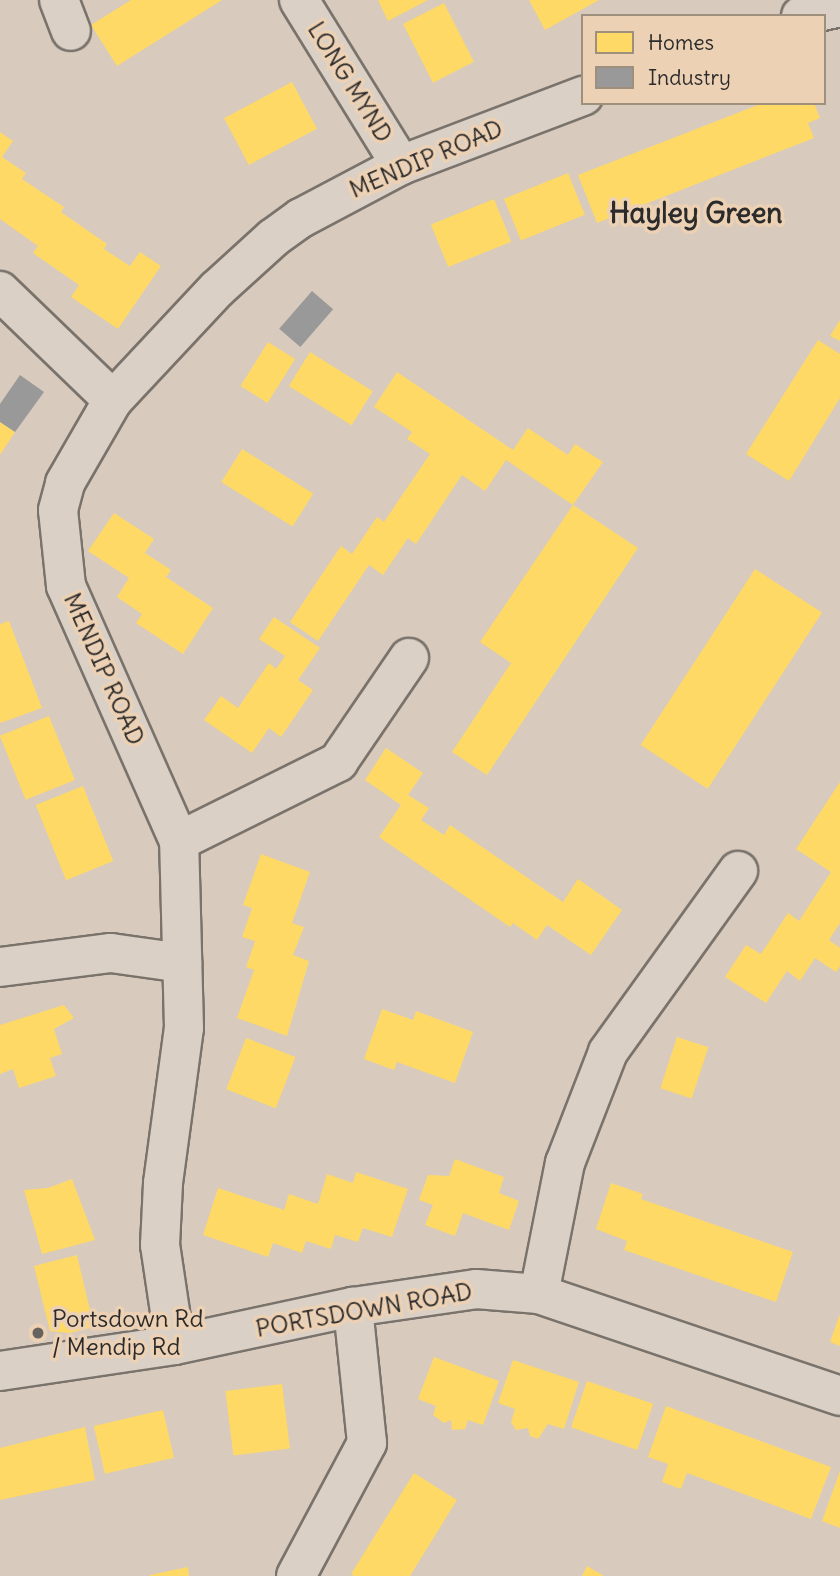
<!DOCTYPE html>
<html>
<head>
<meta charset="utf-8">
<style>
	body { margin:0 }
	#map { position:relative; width:840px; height:1576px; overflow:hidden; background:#d8cabc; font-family:Delius,sans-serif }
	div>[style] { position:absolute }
	.homes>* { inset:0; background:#ffd966; transform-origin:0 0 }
	.industry>* { inset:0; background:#999; transform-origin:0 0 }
	.roads { filter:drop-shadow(2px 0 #79736c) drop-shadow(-2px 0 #79736c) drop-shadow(0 2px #79736c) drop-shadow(0 -2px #79736c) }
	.minor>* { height:38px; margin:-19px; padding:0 19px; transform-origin:19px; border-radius:19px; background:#dad0c5 }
	.dots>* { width:19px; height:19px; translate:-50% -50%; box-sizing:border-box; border:4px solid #edd1b4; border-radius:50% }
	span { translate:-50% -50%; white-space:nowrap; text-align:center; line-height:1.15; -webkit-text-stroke:7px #edd1b4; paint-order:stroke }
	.street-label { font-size:24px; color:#2b2b2b }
	.poi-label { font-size:24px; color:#2b2b2b }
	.left { translate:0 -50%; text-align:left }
	.quarter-label { font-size:28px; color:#2b2b2b; font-weight:700 }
	.legend { position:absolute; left:581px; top:14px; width:245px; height:91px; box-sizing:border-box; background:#edd1b4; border:2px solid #9f8f7d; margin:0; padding:9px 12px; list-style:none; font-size:21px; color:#2b2b2b }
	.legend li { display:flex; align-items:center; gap:14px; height:35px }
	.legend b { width:35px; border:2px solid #9f8f7d }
</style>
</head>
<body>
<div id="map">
	<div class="homes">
		<i style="clip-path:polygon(131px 0,222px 0,117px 66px,91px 25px)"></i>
		<i style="clip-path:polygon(378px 0,428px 0,388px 21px)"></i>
		<i style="clip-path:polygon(529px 0,599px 0,545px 30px)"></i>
		<i style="left:444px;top:3px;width:66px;height:46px;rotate:63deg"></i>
		<i style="left:292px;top:82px;width:53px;height:77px;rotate:62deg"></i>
		<i style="clip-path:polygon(763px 103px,814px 103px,820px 118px,808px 123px,814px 138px,597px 223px,578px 175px)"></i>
		<i style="clip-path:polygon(0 132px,13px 141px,2px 157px,26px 173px,22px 179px,64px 207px,61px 212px,107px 244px,104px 249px,130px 266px,140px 252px,161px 266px,118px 329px,71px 297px,79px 285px,33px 253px,38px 246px,0 219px)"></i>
		<i style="left:568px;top:173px;width:45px;height:69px;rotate:68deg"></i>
		<i style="left:494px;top:199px;width:46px;height:68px;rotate:68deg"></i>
		<i style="clip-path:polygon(840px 320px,840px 341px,830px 336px)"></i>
		<i style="clip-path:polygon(818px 340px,840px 354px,840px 398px,789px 481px,746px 454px)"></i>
		<i style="left:268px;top:342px;width:32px;height:52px;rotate:32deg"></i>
		<i style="left:310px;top:352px;width:74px;height:40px;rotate:32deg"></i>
		<i style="clip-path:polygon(397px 372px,513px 450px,528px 428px,568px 455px,575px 444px,603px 462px,573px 505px,638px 548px,487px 775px,452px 752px,511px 663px,480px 642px,573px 505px,506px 460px,485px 491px,462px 475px,416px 544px,408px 538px,383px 575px,369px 565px,318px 641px,290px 622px,341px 546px,352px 554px,377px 517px,384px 522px,430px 454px,407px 439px,412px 432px,374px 407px)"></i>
		<i style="clip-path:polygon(0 422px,15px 432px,0 455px)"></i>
		<i style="left:242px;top:449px;width:84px;height:39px;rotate:32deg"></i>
		<i style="clip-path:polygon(114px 513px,154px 539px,145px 553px,171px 570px,166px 577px,213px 608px,183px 654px,136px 623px,142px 614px,117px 597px,129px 578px,88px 551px)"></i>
		<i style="left:755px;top:569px;width:80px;height:210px;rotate:33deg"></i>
		<i style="clip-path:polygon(274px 617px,320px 648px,298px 680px,313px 690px,281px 737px,269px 728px,252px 753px,204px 720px,221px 696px,238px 708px,269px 663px,276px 669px,285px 656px,259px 639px)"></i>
		<i style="clip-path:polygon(9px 621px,42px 708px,0 723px,0 624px)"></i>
		<i style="left:49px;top:716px;width:69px;height:53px;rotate:68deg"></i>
		<i style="clip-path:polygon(386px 748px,423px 773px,408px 795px,429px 808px,421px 820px,444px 835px,450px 825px,563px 902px,578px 879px,622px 910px,591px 955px,547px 925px,537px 940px,513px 923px,510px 927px,379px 837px,401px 805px,365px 780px)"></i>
		<i style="clip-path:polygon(840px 782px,840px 923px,829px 940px,840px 948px,840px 966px,836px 972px,815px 958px,800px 981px,787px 971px,766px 1003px,725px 977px,746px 945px,761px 954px,788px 913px,799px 921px,831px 872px,796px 849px)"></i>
		<i style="left:83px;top:786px;width:81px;height:51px;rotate:68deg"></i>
		<i style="clip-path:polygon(261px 854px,310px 872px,292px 923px,304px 927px,293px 955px,309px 961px,287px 1036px,237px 1018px,254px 970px,246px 967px,255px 941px,242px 937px,252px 908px,243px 905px)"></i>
		<i style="clip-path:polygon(64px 1005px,74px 1018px,54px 1029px,62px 1054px,50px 1058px,56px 1076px,19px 1088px,13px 1069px,0 1074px,0 1025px)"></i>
		<i style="clip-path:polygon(382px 1009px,413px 1020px,416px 1011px,473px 1032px,455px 1083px,397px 1062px,394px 1070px,364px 1059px)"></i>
		<i style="left:677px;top:1037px;width:33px;height:54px;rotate:18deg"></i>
		<i style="left:246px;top:1038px;width:53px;height:55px;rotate:21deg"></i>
		<i style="clip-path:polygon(455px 1159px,504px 1177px,499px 1193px,519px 1201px,509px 1230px,463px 1213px,455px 1236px,425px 1225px,433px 1205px,419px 1200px,428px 1175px,449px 1176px)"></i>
		<i style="clip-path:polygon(356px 1172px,408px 1189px,392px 1237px,363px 1228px,358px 1242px,335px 1235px,331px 1249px,306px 1241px,302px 1253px,273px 1243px,268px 1257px,203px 1235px,218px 1188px,284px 1210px,289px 1194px,318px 1204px,327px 1174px,353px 1183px)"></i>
		<i style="clip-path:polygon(72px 1179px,95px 1240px,42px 1254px,24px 1190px,48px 1188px)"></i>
		<i style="clip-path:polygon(611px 1183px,643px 1194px,641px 1199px,793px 1252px,776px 1302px,624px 1250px,627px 1241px,596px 1229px)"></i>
		<i style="clip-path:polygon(77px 1255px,94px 1327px,69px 1333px,50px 1331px,34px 1266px)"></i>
		<i style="clip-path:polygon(840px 1314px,840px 1346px,830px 1342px)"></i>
		<i style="clip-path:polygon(434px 1357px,499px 1381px,483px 1425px,468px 1420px,465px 1429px,452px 1430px,451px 1420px,444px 1423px,433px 1415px,436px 1406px,418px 1399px)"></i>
		<i style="clip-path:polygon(513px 1360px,579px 1382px,564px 1429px,548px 1424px,538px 1439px,530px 1436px,528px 1428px,516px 1430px,511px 1422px,515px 1409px,498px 1403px)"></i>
		<i style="left:587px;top:1381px;width:70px;height:49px;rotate:19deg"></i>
		<i style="left:282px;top:1384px;width:65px;height:57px;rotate:83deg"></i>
		<i style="clip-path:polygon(666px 1406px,831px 1467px,811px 1519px,687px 1473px,681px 1489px,662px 1482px,668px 1464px,648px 1457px)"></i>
		<i style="left:163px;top:1410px;width:49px;height:71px;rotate:77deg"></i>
		<i style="clip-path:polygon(85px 1427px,95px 1480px,0 1500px,0 1448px)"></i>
		<i style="clip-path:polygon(840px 1471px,840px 1528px,822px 1521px)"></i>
		<i style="clip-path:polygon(414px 1473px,457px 1500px,410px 1576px,354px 1576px,351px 1574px)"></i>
		<i style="clip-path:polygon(587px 1566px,604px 1576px,582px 1576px)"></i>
		<i style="clip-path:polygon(188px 1567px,189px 1576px,150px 1576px,150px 1575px)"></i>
	</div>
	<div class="industry">
		<i style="left:312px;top:291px;width:28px;height:50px;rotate:41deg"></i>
		<i style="clip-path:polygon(20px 375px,44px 392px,15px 432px,0 422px,0 404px)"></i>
	</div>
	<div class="roads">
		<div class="minor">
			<i style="left:59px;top:0;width:33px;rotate:69deg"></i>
			<i style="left:299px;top:0;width:194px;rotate:58.3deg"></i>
			<i style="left:801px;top:16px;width:40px;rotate:-13deg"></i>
			<i style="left:0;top:291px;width:157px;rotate:44deg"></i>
			<i style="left:179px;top:841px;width:178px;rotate:-26.4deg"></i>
			<i style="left:338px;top:762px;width:126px;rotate:-55.7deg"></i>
			<i style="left:0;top:967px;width:112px;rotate:-7.2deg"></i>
			<i style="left:111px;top:953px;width:72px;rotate:8deg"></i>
			<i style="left:539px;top:1294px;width:134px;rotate:-78.8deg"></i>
			<i style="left:565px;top:1163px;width:119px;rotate:-68.8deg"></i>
			<i style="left:608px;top:1052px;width:223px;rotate:-54.3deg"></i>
			<i style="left:175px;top:1345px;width:101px;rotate:-98.5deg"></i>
			<i style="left:160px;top:1245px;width:62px;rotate:-87.2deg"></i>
			<i style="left:163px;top:1183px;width:156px;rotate:-82.3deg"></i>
			<i style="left:184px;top:1028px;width:187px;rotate:-91.5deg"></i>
			<i style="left:179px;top:841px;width:279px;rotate:-113.9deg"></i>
			<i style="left:66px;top:586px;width:76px;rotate:-96deg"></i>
			<i style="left:58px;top:510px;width:28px;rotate:-75deg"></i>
			<i style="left:65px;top:483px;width:96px;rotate:-60deg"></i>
			<i style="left:113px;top:400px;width:152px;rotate:-46.9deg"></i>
			<i style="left:217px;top:289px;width:76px;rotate:-42.3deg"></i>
			<i style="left:273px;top:238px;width:34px;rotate:-36deg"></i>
			<i style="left:301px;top:218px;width:113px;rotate:-27.9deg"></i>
			<i style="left:401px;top:165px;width:195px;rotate:-20.8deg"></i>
			<i style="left:0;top:1371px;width:177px;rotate:-8.5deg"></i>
			<i style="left:175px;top:1345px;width:182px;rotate:-12.1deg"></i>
			<i style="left:353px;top:1307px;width:124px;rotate:-8.3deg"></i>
			<i style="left:476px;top:1289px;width:63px;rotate:4.5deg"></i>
			<i style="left:539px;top:1294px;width:318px;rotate:18.7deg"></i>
			<i style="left:296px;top:1576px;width:151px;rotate:-61.9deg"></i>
			<i style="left:367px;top:1443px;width:137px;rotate:-95.9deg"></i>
		</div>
	</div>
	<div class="dots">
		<i style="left:38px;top:1333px;background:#68635e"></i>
	</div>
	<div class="street-label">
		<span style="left:350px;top:82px;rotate:58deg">LONG MYND</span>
		<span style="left:426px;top:159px;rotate:-23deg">MENDIP ROAD</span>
		<span style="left:104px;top:669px;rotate:66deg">MENDIP ROAD</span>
		<span style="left:364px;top:1310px;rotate:-10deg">PORTSDOWN ROAD</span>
	</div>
	<div class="poi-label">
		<span class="left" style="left:52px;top:1333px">Portsdown Rd<br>/ Mendip Rd</span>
	</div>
	<div class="quarter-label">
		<span style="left:696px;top:213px">Hayley Green</span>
	</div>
	<ul class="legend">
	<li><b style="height:19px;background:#ffd966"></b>Homes</li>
	<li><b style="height:19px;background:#999"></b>Industry</li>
	</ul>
</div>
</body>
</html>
